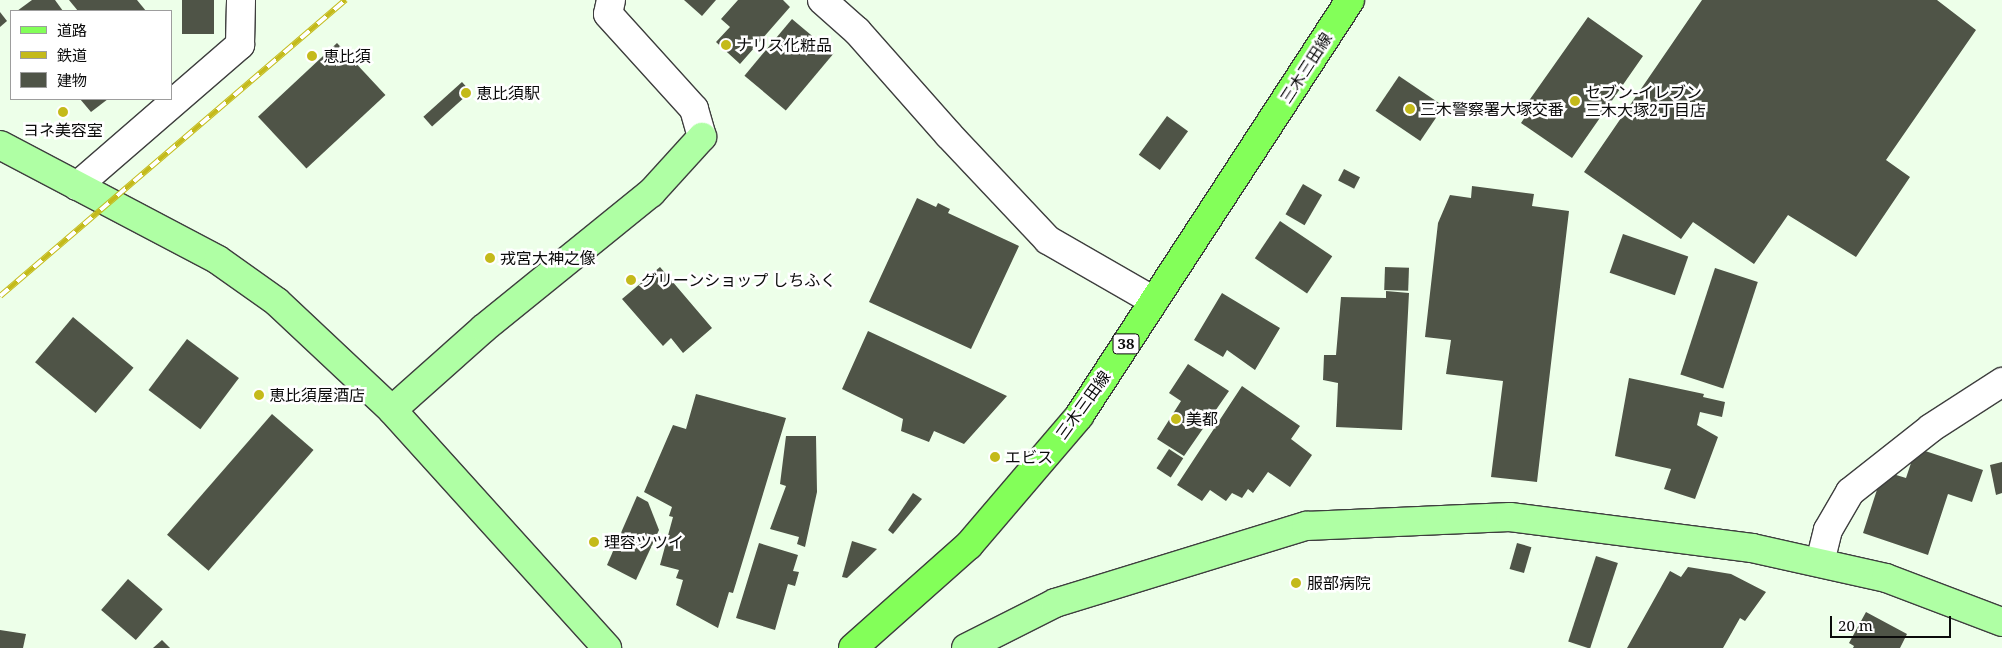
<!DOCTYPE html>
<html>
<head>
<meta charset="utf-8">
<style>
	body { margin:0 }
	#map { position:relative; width:2002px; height:648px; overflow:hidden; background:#edffe9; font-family:"Noto Serif","Noto Sans JP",serif }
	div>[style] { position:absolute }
	.building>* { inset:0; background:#4f5447; transform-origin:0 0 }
	.roads { filter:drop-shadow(1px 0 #3e3e3e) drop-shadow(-1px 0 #3e3e3e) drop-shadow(0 1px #3e3e3e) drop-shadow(0 -1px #3e3e3e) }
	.street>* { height:28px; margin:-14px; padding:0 14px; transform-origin:14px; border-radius:14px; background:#fff }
	.secondary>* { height:28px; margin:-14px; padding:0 14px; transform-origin:14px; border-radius:14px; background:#afffa4 }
	.primary>* { height:28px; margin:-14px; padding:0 14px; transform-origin:14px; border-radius:14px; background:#83ff59 }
	.rail>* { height:5.5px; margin-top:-2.75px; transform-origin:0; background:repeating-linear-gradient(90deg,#fff 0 11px,#c4ba1a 0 22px); box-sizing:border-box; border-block:1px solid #c4ba1a }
	.dots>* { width:14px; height:14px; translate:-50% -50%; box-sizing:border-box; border:2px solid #fff; border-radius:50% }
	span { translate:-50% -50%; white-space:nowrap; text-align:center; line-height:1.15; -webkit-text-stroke:5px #fff; paint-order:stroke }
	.shield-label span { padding:1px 4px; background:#fff; border:1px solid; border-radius:4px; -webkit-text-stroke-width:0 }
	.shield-label { font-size:15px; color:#0b0b0b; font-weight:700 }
	.poi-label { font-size:16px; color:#0b0b0b }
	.left { translate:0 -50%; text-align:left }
	.street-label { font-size:16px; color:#0b0b0b }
	.legend { position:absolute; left:10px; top:10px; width:162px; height:90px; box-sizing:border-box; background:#fff; border:1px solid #9d9d9d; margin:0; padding:6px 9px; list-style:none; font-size:15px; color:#0b0b0b }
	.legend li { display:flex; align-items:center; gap:10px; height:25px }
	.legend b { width:25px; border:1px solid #9d9d9d }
	.scale { position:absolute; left:1830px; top:616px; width:121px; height:22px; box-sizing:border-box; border:2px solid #0b0b0b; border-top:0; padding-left:6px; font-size:15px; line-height:18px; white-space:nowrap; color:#0b0b0b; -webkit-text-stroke:4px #fff; paint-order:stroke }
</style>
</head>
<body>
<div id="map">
	<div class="building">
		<i style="clip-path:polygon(32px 0,55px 0,63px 11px,17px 11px)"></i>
		<i style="clip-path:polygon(69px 0,137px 0,146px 11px,78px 11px)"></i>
		<i style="left:182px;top:0;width:32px;height:34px"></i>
		<i style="clip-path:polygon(684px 0,716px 0,702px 16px)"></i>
		<i style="clip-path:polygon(738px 0,783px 0,790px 7px,740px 64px,716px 42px,730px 27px,721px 19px)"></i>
		<i style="clip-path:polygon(1702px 0,1937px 0,1976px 30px,1886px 160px,1910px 177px,1856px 257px,1788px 215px,1754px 264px,1693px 222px,1681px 239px,1584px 172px)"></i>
		<i style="clip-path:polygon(0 12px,7px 21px,0 27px)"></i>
		<i style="clip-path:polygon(1588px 17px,1643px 56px,1572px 158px,1521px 123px,1533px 105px,1528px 102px)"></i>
		<i style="left:792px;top:19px;width:54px;height:74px;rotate:40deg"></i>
		<i style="left:337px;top:43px;width:71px;height:108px;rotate:47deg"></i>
		<i style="left:1399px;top:76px;width:54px;height:42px;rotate:34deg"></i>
		<i style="left:462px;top:82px;width:13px;height:52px;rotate:48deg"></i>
		<i style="clip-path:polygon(80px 99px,108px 99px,91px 112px)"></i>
		<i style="left:1167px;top:116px;width:26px;height:48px;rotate:36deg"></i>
		<i style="left:1344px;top:169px;width:18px;height:13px;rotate:27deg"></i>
		<i style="left:1303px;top:184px;width:22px;height:35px;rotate:30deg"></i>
		<i style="clip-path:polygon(1472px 186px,1534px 194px,1532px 206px,1569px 211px,1537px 482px,1491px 477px,1503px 381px,1446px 374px,1451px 340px,1425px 337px,1438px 223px,1450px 195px,1471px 198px)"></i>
		<i style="clip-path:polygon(917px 198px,936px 207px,938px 203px,950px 209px,948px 213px,1019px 246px,971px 349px,869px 302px)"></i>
		<i style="left:1280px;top:221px;width:63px;height:45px;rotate:34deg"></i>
		<i style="left:1623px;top:234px;width:69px;height:41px;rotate:19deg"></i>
		<i style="clip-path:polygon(660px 267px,712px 328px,683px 353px,671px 338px,663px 346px,622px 299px)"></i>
		<i style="left:1385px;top:267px;width:24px;height:23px;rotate:2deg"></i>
		<i style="left:1715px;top:268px;width:45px;height:112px;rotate:18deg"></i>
		<i style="clip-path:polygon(1386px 291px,1409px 293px,1402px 430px,1336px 427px,1338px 383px,1323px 380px,1324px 355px,1336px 355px,1341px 297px,1386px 298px)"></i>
		<i style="clip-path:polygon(1222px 293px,1280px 328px,1255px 370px,1227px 350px,1223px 357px,1194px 340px)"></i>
		<i style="left:73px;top:317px;width:79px;height:59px;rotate:40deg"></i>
		<i style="clip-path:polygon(868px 331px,1007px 396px,964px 444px,934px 431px,929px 442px,901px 431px,903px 419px,842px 389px)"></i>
		<i style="left:187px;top:339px;width:65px;height:64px;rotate:37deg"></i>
		<i style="clip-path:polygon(1188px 364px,1229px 391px,1184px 456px,1157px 439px,1181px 401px,1169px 393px)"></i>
		<i style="clip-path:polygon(1629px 378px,1704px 394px,1703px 397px,1725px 402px,1722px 417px,1700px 412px,1697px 425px,1718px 437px,1695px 499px,1664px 489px,1671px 469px,1615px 456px)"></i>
		<i style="clip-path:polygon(1242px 386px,1300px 426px,1291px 439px,1312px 455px,1290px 487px,1268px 472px,1253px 493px,1248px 489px,1242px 498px,1232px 493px,1226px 501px,1210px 490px,1202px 501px,1177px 485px)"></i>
		<i style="clip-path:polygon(696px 394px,786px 418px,733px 593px,729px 592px,718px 628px,676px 605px,683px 580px,676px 578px,679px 570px,660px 565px,673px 517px,669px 516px,672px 507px,644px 492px,673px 425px,686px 429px)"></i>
		<i style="left:272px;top:414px;width:55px;height:160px;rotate:41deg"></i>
		<i style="clip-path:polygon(786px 436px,816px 436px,817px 492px,805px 547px,797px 544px,799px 537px,770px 529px,786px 486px,780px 484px)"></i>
		<i style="clip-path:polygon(1916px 448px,1983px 470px,1972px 502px,1948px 494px,1928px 555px,1863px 533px,1883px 471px,1906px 478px)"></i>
		<i style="left:1169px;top:449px;width:17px;height:23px;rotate:33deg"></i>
		<i style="clip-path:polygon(2002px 462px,2002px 493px,1996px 495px,1990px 465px)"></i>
		<i style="clip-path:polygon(913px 493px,922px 499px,893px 534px,888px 530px)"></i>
		<i style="clip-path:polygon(637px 496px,648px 502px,659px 530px,636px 580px,607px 565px)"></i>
		<i style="clip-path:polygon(852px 541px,877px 549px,847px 578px,842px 577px)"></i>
		<i style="clip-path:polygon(759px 543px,798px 555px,793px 571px,799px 572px,795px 586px,788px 584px,775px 630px,736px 618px)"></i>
		<i style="left:1517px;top:543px;width:15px;height:27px;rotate:16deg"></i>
		<i style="left:1596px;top:556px;width:23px;height:90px;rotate:18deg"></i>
		<i style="clip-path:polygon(1688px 567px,1731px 574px,1766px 592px,1745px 621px,1740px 618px,1723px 648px,1627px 648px,1670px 571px,1681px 577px)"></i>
		<i style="left:128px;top:579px;width:46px;height:41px;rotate:41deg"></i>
		<i style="clip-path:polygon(1866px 612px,1907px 634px,1900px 648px,1853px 648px,1854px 646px,1849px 643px)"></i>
		<i style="clip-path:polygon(0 630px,26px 634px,23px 648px,0 648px)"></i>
		<i style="clip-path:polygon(162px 640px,170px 648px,153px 648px)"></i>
	</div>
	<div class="roads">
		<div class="street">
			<i style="left:611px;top:0;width:14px;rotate:102deg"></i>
			<i style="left:608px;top:14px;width:128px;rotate:47.8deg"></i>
			<i style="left:694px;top:109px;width:29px;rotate:74deg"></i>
			<i style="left:822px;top:0;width:47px;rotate:41.5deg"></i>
			<i style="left:857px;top:31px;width:139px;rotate:48.5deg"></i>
			<i style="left:949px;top:135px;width:144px;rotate:46.7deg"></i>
			<i style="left:1048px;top:240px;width:122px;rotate:29.9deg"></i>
			<i style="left:77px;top:186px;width:216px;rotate:-40.9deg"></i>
			<i style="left:240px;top:45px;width:45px;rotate:-88.7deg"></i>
			<i style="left:1820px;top:562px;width:33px;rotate:-76deg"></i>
			<i style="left:1828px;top:530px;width:44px;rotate:-59.9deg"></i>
			<i style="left:1850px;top:492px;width:103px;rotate:-38.3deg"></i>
			<i style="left:1931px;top:428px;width:85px;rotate:-32.9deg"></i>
		</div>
		<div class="secondary">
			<i style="left:0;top:145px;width:246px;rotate:27.8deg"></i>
			<i style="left:218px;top:260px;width:72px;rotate:35.4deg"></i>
			<i style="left:277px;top:302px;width:158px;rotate:43.2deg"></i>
			<i style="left:392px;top:410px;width:321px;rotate:47.9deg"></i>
			<i style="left:392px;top:410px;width:123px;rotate:-41.7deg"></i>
			<i style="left:484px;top:328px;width:215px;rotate:-39deg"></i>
			<i style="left:651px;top:193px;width:76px;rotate:-47.7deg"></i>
			<i style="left:966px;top:648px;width:100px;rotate:-26.8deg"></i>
			<i style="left:1055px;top:603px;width:263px;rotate:-17.1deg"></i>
			<i style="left:1306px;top:526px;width:204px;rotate:-2.5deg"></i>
			<i style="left:1510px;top:517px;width:244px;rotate:7.3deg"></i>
			<i style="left:1752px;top:548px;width:137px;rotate:12.6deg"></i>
			<i style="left:1886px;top:578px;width:124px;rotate:20.8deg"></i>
		</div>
		<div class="primary">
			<i style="left:853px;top:648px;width:155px;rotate:-41.6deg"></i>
			<i style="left:969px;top:545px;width:170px;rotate:-49.5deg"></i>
			<i style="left:1079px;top:416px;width:496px;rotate:-56.9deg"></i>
		</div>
	</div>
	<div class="rail">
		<i style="left:0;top:296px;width:455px;rotate:-40.6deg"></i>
	</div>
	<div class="dots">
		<i style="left:726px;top:45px;background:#c4ba1a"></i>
		<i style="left:312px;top:56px;background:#c4ba1a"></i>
		<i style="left:466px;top:93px;background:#c4ba1a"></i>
		<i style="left:1575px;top:101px;background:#c4ba1a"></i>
		<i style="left:1410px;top:109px;background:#c4ba1a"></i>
		<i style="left:63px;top:112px;background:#c4ba1a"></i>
		<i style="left:490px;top:258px;background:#c4ba1a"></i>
		<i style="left:631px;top:280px;background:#c4ba1a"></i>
		<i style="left:259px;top:395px;background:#c4ba1a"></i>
		<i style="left:1176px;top:419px;background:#c4ba1a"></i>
		<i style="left:995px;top:457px;background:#c4ba1a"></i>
		<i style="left:594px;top:542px;background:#c4ba1a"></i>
		<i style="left:1296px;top:583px;background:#c4ba1a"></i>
	</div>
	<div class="shield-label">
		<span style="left:1126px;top:344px">38</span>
	</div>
	<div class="poi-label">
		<span class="left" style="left:736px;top:45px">ナリス化粧品</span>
		<span class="left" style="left:323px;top:56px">恵比須</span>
		<span class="left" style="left:1585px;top:101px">セブン-イレブン<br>三木大塚2丁目店</span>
		<span class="left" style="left:476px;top:93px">恵比須駅</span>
		<span class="left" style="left:1420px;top:109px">三木警察署大塚交番</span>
		<span style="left:63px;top:130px">ヨネ美容室</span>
		<span class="left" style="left:500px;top:258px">戎宮大神之像</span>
		<span class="left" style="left:641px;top:280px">グリーンショップ しちふく</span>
		<span class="left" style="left:269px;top:395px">恵比須屋酒店</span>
		<span class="left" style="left:1186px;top:419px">美都</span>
		<span class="left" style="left:1005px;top:457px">エビス</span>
		<span class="left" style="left:604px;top:542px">理容ツツイ</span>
		<span class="left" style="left:1307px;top:583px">服部病院</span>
	</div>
	<div class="street-label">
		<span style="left:1306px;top:68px;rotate:-57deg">三木三田線</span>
		<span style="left:1083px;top:405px;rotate:-54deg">三木三田線</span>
	</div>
	<ul class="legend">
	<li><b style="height:6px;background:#83ff59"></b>道路</li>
	<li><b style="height:6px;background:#c4ba1a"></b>鉄道</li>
	<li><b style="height:14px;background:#4f5447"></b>建物</li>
	</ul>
	<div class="scale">20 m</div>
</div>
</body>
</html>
